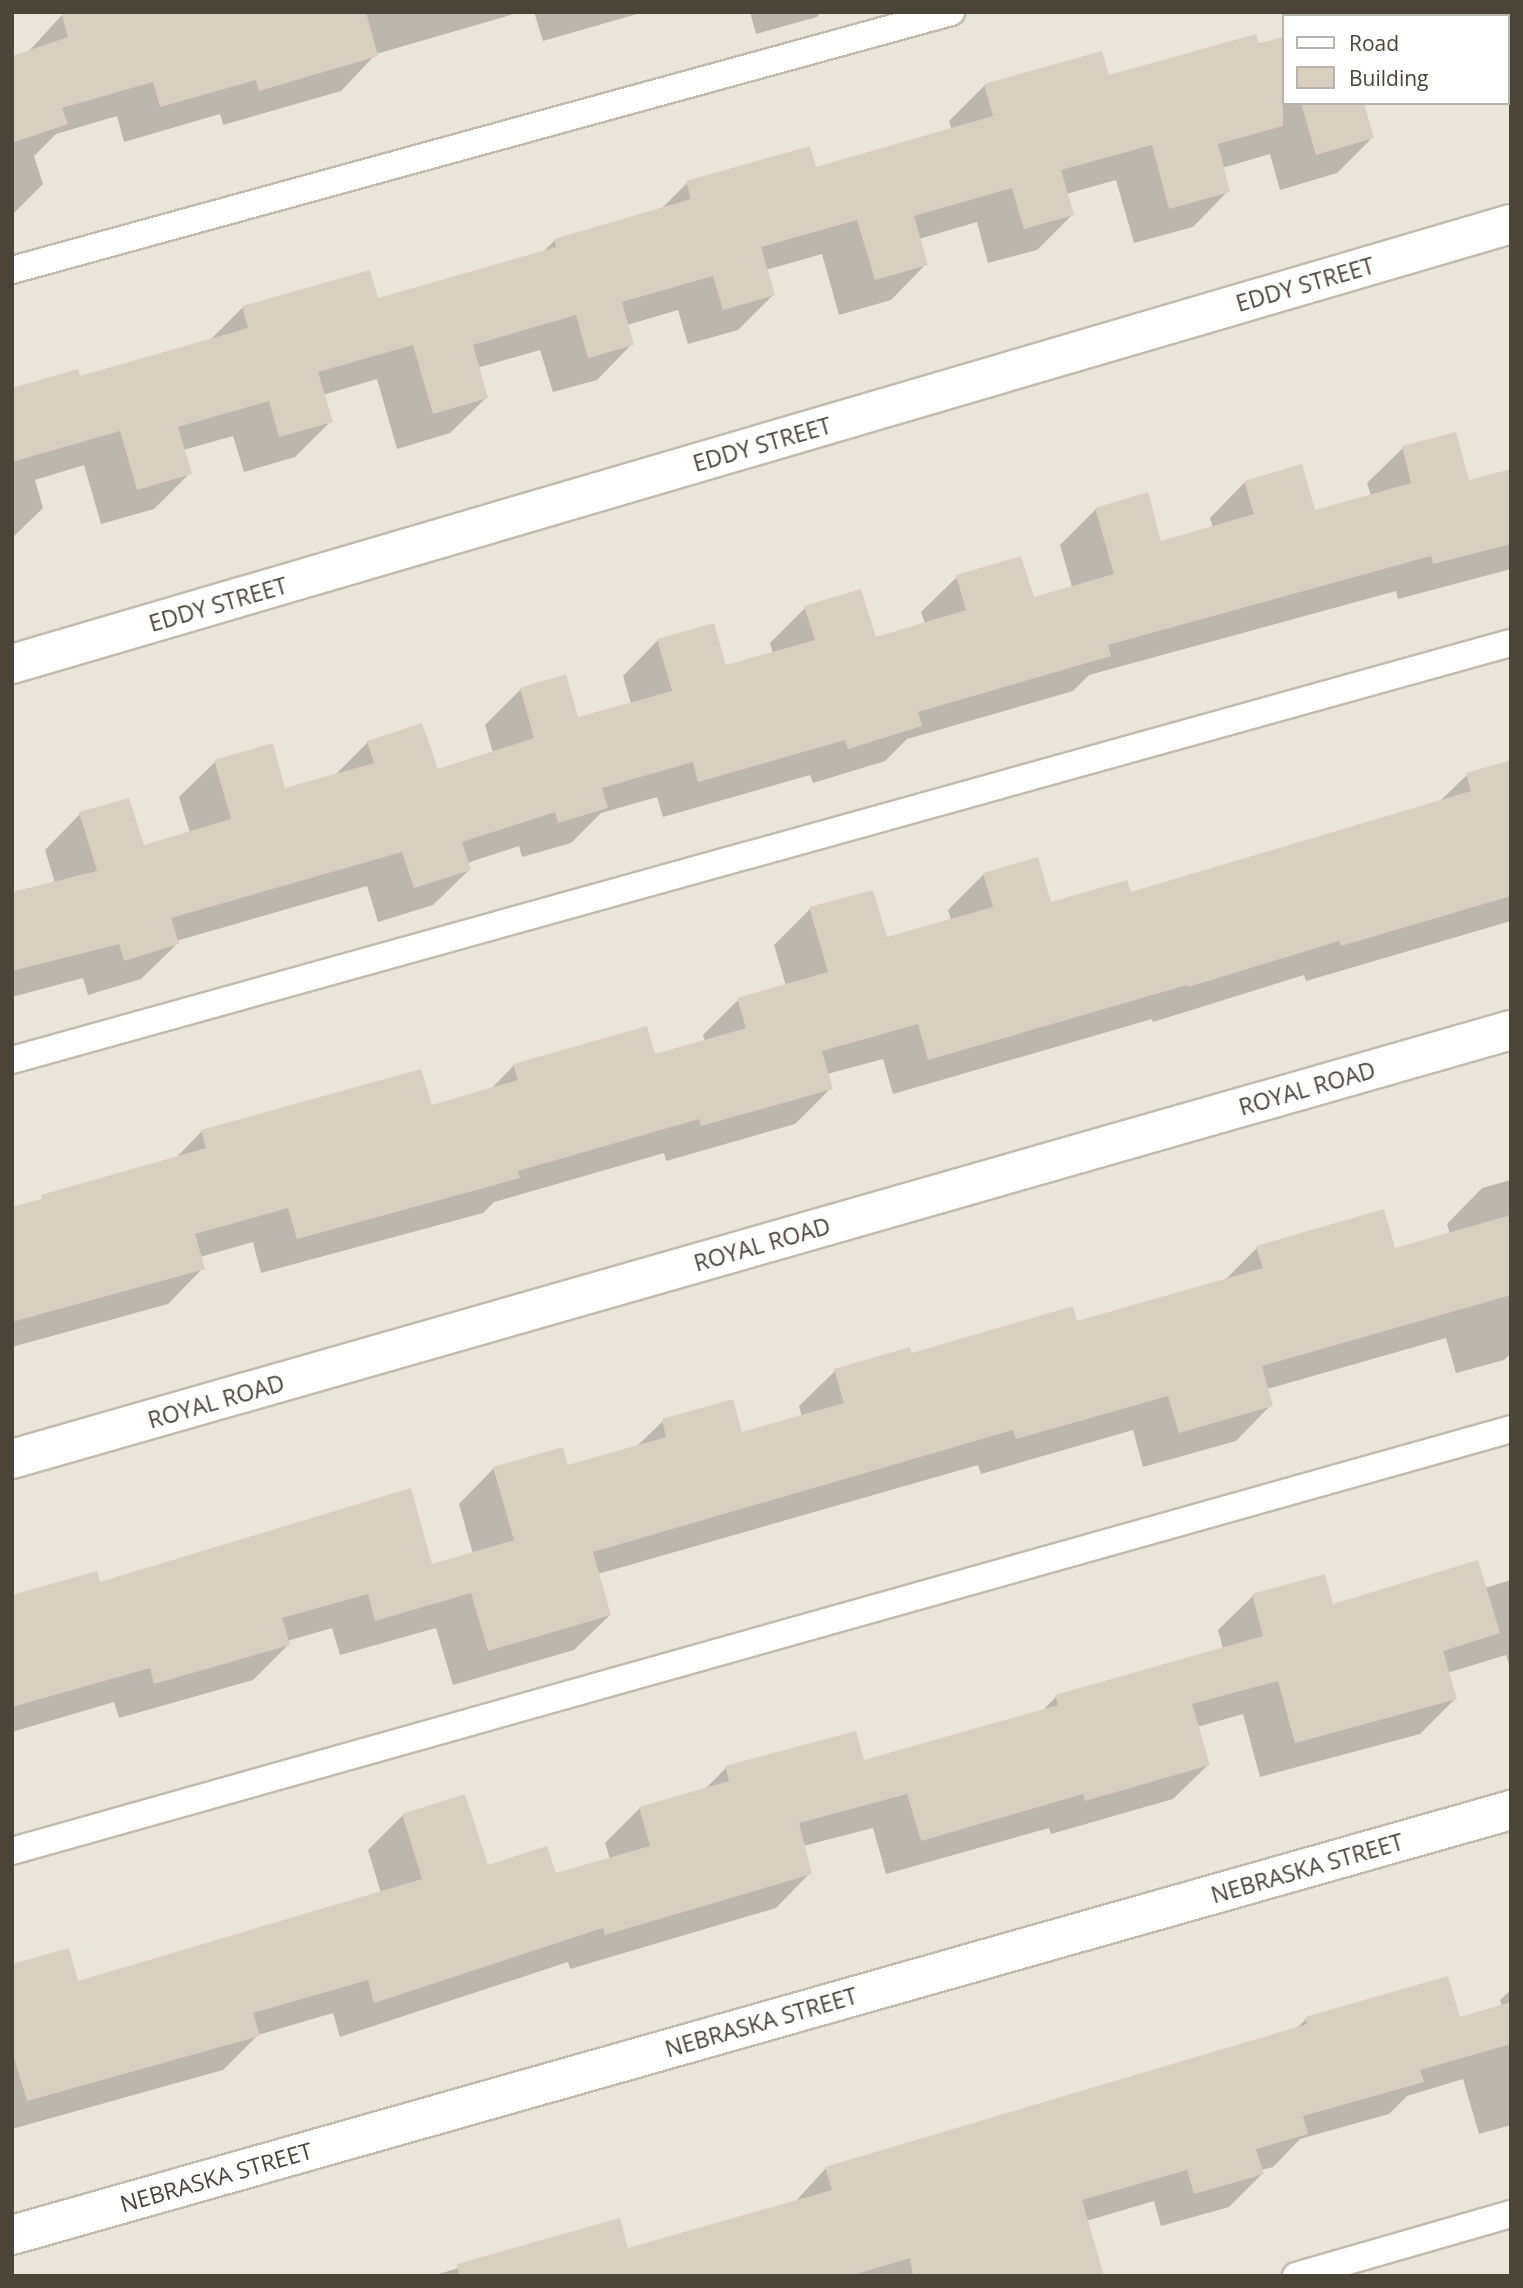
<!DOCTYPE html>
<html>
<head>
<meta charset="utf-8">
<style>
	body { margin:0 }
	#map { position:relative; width:1523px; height:2288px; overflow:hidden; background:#f6f3ec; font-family:"Open Sans",sans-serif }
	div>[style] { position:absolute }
	.residential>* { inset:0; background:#eae5da }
	.shadow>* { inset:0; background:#0003 }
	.building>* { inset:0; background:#d8cfc1 }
	.roads { filter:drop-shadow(2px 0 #c2bbae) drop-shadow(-2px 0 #c2bbae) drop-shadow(0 2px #c2bbae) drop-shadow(0 -2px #c2bbae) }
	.service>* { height:26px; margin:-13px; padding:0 13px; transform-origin:13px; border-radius:13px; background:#fff }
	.minor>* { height:38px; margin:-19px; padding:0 19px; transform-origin:19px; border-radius:19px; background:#fff }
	span { translate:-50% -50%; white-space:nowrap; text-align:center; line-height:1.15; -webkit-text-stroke:5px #fff; paint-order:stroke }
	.street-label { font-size:23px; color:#4b4439 }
	.frame { position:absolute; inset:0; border:14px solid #4b4439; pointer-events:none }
	.legend { position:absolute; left:1282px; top:14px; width:228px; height:91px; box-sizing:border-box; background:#fff; border:2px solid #b7b4b0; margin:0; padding:9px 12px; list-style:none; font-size:21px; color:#4b4439 }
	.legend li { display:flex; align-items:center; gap:14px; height:35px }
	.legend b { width:35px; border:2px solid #b7b4b0 }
</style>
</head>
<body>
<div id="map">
	<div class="residential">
		<i style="clip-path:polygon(evenodd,12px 12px,1511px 12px,1511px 2276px,12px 2276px,12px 12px,1283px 16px,1507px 16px,1507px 103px,1283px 103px,1283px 16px)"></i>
	</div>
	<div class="shadow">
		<i style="clip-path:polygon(73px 12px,521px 12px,376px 54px,341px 91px,223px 125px,220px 114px,124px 142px,117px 116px,56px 134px,34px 156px,43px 184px,12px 215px,12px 58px,28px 52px,62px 15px)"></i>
		<i style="clip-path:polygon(534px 12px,644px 12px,543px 41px)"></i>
		<i style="clip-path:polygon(750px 12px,821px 12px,817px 17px,756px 34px)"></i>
		<i style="clip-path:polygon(1375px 12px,1409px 12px,1410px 16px,1363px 16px)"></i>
		<i style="clip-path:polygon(1283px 38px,1283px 103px,1367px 103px,1363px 105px,1372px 138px,1337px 173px,1280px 190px,1270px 154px,1222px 168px,1228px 191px,1193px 227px,1134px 243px,1116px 180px,1066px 194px,1072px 215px,1037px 250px,988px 263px,977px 222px,919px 239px,926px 264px,891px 300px,839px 315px,822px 254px,766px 270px,773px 295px,738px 330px,688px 344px,678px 310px,627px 325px,632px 344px,597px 380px,553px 392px,540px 350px,477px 368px,486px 398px,450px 433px,397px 449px,377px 379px,323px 395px,331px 421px,295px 457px,244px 472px,233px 436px,183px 450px,190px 473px,154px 509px,101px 524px,84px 465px,35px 480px,43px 508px,12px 538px,12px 391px,79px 378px,210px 340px,242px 308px,369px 272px,377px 301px,542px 253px,555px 240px,660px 210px,687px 183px,815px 169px,952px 130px,949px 121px,985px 85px,1107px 77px)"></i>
		<i style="clip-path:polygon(1403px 448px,1467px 482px,1511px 470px,1511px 569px,1398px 599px,1396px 591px,1089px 675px,1073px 691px,907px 739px,885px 761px,813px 783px,810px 775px,663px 817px,657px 797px,601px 813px,571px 843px,522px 857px,519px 846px,467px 863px,469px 870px,433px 905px,378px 922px,367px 886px,176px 941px,177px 944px,141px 979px,88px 995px,83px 978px,12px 997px,12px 894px,55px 883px,45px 850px,80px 814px,142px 848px,190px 833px,179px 797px,215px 762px,284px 790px,334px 776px,368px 742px,436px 771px,493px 753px,485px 725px,521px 689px,577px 719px,631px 704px,623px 676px,658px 640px,725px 667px,773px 654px,770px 643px,805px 608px,875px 639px,925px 624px,921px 612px,957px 577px,1033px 599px,1072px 587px,1060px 545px,1096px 509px,1160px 543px,1213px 528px,1210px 518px,1245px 482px,1314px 512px,1371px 496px,1367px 483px)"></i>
		<i style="clip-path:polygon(1511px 762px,1511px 921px,1306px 981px,1304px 975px,1153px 1022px,1152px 1019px,893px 1094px,883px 1059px,827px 1074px,831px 1088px,795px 1124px,666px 1161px,664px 1153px,494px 1202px,483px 1213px,261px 1273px,253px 1242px,200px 1257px,203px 1268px,168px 1304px,12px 1347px,12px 1208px,174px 1160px,201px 1132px,331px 1095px,430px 1107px,490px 1090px,514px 1065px,654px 1056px,705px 1042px,703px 1035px,738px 1000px,786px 986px,774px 945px,810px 909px,886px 939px,951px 920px,948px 910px,984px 874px,1050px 904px,1130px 894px,1439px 802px,1467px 775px)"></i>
		<i style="clip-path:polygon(1511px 1180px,1511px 1353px,1504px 1360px,1456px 1373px,1446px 1338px,1267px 1389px,1271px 1405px,1236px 1441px,1143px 1467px,1133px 1430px,981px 1474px,978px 1465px,598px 1574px,610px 1615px,574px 1650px,453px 1685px,436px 1628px,340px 1655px,332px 1628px,287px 1641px,288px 1645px,253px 1680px,119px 1718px,114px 1702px,12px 1732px,12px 1597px,99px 1584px,431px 1566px,473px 1554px,459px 1504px,494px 1468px,567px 1467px,636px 1447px,663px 1421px,741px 1435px,802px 1417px,799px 1406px,835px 1371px,1076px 1323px,1224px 1281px,1257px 1248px,1394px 1250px,1450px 1234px,1447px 1224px,1482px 1188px)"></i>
		<i style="clip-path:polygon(1511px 1580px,1511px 1671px,1506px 1655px,1447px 1673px,1455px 1699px,1420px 1734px,1260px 1777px,1243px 1714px,1197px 1727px,1208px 1765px,1173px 1799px,1051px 1834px,1049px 1828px,886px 1874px,873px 1828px,803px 1846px,810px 1873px,776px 1908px,570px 1969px,568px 1962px,340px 2037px,333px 2013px,258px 2035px,223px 2070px,12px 2129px,12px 1966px,77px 1983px,381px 1893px,368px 1850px,403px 1815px,487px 1867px,555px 1875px,610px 1859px,605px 1843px,640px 1808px,704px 1790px,726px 1768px,863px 1762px,1042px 1711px,1056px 1697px,1223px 1649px,1218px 1630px,1253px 1596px,1332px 1606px,1485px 1588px)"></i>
		<i style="clip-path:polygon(1511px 1990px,1511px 2125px,1479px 2134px,1463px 2079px,1407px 2096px,1389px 2114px,1300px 2139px,1273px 2167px,1261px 2170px,1262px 2174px,1229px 2207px,1161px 2226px,1154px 2201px,1086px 2221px,1102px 2276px,432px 2276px,618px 2220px,627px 2250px,794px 2203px,826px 2168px,1296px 2029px,1306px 2019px,1459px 2020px,1502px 2006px,1500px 2000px)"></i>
	</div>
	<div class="building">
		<i style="clip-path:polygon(61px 12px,366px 12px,378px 56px,259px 91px,256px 80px,160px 107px,153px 82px,62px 108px,68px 124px,12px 143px,12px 56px,68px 37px)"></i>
		<i style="clip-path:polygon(1256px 34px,1259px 44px,1283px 37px,1283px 126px,1218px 144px,1230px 192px,1169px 209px,1152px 145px,1061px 170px,1074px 215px,1024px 229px,1012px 188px,914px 216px,928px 265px,875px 280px,857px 220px,761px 247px,775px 295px,723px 310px,713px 276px,622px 302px,634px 345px,588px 358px,576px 315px,473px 345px,488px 398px,433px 414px,413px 345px,318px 372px,333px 422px,279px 437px,269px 401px,178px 427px,192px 474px,137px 490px,120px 431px,12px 462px,12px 388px,78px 369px,80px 376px,248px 328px,242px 306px,370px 270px,378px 298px,556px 247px,554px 239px,691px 199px,686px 181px,810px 146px,816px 167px,993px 116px,984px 84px,1102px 51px,1109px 75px)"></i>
		<i style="clip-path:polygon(1301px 103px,1364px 103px,1374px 138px,1316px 155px)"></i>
		<i style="clip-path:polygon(1456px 432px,1469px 480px,1511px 469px,1511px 544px,1433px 564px,1431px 556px,1108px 645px,1111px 656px,918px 712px,922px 726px,848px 749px,845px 740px,698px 782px,693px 762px,602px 788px,608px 808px,558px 823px,555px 812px,462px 842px,471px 870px,414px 888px,402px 852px,171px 918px,179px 944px,124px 961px,119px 944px,12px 971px,12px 892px,97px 871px,79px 812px,129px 798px,144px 845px,231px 819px,214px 760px,273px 743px,285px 788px,374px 763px,367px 741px,422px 723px,438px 769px,534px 738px,520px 688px,566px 674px,578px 717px,672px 691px,657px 639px,714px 623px,726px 665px,815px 640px,804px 606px,861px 589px,876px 637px,966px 610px,956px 575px,1021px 556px,1034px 597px,1114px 574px,1095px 508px,1148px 492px,1161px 541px,1254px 514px,1244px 481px,1302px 464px,1315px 510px,1411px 483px,1402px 446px)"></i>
		<i style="clip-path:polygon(1511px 760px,1511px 896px,1341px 946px,1339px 941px,1188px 987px,1187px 985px,928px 1060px,918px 1024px,822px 1051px,833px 1089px,701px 1126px,699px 1119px,518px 1171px,520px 1178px,297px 1239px,288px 1208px,195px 1234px,205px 1269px,12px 1322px,12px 1207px,42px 1199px,41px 1195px,206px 1148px,201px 1130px,421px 1069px,432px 1105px,518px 1080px,513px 1064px,647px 1026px,655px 1054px,746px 1028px,737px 998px,828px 972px,809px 907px,873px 890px,887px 937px,993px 907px,983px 873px,1038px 857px,1051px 902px,1127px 880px,1131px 892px,1471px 791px,1466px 773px)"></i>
		<i style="clip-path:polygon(1384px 1209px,1395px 1248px,1511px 1215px,1511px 1295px,1262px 1366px,1273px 1406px,1179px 1433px,1168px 1396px,1016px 1439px,1013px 1430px,593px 1552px,611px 1615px,488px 1651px,471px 1593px,375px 1621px,368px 1594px,282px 1618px,290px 1645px,154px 1684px,150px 1668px,12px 1707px,12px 1595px,97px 1571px,100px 1582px,411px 1488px,432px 1564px,514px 1540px,493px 1467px,563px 1447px,568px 1465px,666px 1437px,662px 1419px,733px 1399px,742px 1432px,844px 1403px,834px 1369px,910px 1347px,912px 1353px,1073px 1306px,1077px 1321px,1263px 1268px,1256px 1246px)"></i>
		<i style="clip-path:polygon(1478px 1560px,1500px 1633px,1443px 1651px,1457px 1699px,1295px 1743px,1278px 1681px,1192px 1704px,1210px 1765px,1085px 1801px,1083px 1794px,921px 1841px,907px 1794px,799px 1823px,812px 1874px,605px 1935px,603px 1928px,374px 2003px,368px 1980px,253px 2013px,260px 2036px,27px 2101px,12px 2051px,12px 1964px,69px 1948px,78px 1981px,422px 1879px,402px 1814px,465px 1794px,488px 1865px,547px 1846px,556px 1873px,650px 1846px,639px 1807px,729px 1781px,725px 1766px,856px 1731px,864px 1760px,1058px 1705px,1055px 1695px,1263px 1636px,1252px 1594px,1325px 1574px,1333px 1604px)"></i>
		<i style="clip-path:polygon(1448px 1976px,1460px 2017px,1511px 2002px,1511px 2044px,1420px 2070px,1424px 2082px,1303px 2116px,1308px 2134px,1256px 2149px,1264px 2174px,1194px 2194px,1187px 2170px,1082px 2200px,1104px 2276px,913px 2276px,910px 2258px,850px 2276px,459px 2276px,457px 2264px,620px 2218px,628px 2248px,832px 2190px,825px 2167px,1307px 2024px,1305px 2017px)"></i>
	</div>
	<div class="roads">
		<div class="service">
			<i style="left:12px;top:270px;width:974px;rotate:-15.36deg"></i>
			<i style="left:12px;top:1060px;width:1556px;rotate:-15.55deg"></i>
			<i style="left:12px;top:1851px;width:1557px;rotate:-15.72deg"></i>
			<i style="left:1296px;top:2276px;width:224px;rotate:-16.1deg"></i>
		</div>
		<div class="minor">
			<i style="left:1508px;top:12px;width:11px;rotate:75deg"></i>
			<i style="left:12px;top:664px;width:1562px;rotate:-16.36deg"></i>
			<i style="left:12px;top:1459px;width:1559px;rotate:-15.97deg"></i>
			<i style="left:12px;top:2235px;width:1558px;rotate:-15.83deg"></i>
		</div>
	</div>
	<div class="street-label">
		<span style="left:1305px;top:284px;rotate:-16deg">EDDY STREET</span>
		<span style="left:762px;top:444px;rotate:-16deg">EDDY STREET</span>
		<span style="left:218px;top:604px;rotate:-16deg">EDDY STREET</span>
		<span style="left:1307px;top:1088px;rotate:-16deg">ROYAL ROAD</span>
		<span style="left:762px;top:1244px;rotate:-16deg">ROYAL ROAD</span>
		<span style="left:216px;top:1401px;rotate:-16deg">ROYAL ROAD</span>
		<span style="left:1307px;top:1868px;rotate:-16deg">NEBRASKA STREET</span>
		<span style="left:761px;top:2022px;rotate:-16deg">NEBRASKA STREET</span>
		<span style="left:216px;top:2177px;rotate:-16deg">NEBRASKA STREET</span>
	</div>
	<div class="frame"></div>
	<ul class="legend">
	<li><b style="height:9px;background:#fff"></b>Road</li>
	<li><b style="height:19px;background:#d8cfc1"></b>Building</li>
	</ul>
</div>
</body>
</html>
